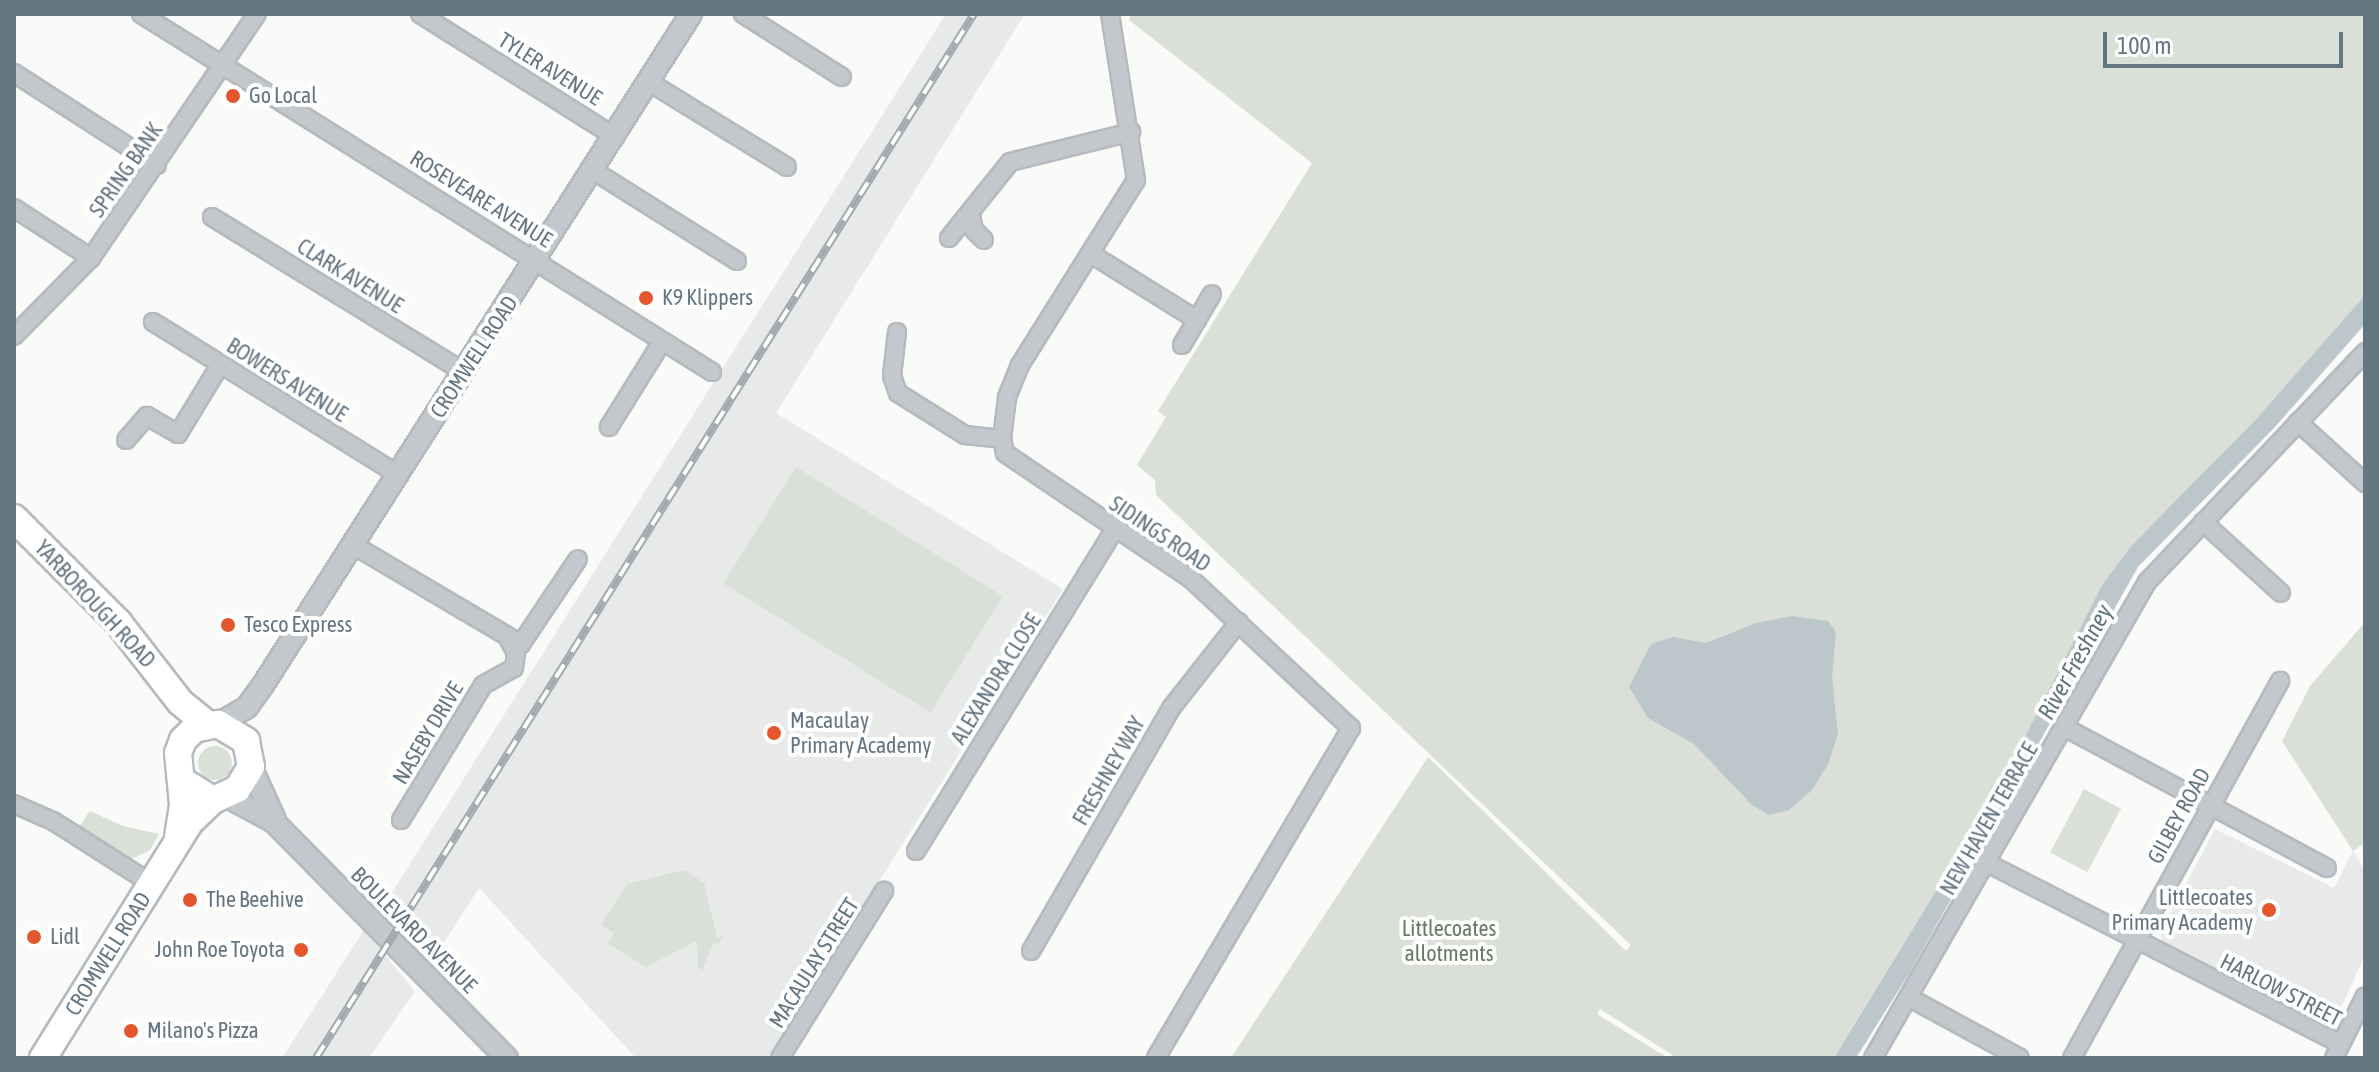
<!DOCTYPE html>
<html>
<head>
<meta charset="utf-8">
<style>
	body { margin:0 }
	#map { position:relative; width:2379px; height:1072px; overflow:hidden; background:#fafaf8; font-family:"Asap Condensed",sans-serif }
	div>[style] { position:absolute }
	.built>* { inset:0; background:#e8e9e9 }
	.green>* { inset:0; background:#dadfd7; transform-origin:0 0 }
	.round { border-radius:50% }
	.water>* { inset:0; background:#bbc7cb }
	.roads { filter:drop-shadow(2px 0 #b5babe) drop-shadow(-2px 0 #b5babe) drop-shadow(0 2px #b5babe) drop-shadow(0 -2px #b5babe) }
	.minor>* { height:16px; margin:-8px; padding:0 8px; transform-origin:8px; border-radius:8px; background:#c3c8cc }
	.tertiary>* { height:20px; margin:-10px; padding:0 10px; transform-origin:10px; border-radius:10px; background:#c3c8cc }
	.primary>* { height:26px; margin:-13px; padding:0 13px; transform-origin:13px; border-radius:13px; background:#fff }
	.rail>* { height:8px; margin-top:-4px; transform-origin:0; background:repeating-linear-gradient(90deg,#fff 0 15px,#a2aab0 0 30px); box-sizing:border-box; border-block:2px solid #a2aab0 }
	.dots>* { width:22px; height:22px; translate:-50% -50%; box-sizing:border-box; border:4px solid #fff; border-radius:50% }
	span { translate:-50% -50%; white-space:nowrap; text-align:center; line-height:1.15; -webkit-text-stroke:8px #fff; paint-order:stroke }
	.street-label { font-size:22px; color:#657683 }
	.poi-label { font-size:22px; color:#657683 }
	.left { translate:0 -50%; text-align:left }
	.right { translate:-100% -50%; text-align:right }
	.park-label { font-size:22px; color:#687a64 }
	.water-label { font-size:24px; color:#60757c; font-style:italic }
	.frame { position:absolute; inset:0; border:16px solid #657683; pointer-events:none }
	.scale { position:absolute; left:2103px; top:32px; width:240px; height:36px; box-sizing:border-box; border:4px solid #657683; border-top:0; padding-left:10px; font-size:24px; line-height:28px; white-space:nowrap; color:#657683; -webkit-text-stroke:6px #fff; paint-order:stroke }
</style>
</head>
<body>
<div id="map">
	<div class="built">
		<i style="clip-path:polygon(946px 14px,1025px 14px,776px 413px,1063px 589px,768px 1058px,636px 1058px,479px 888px,432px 961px,389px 904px,391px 894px)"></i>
		<i style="clip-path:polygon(2215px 829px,2334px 888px,2353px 851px,2365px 871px,2365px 955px,2332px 1028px,2162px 946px,2161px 931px)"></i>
		<i style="clip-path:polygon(364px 930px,415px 991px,369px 1058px,282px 1058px)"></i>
	</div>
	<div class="green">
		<i style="clip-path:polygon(1131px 14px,2365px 14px,2365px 295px,2257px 418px,2131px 546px,2102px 585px,2000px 786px,1834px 1058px,1677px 1058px,1600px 1009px,1597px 1014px,1668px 1058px,1231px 1058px,1428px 757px,1626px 951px,1631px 945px,1156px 495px,1155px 480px,1137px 465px,1166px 417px,1158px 411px,1312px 163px,1129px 20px)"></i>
		<i style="left:796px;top:467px;width:244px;height:137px;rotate:32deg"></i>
		<i style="clip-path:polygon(2365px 622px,2365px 843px,2353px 851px,2282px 741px,2310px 686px)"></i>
		<i class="round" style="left:198px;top:746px;width:34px;height:34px"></i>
		<i style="left:2084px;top:789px;width:42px;height:72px;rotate:28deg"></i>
		<i style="clip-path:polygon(90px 811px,123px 826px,159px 834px,150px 850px,130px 860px,79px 827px)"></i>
		<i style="clip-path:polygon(684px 870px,704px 883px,717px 938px,724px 936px,718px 945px,713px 943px,703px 970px,698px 967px,697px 941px,646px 967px,608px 944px,614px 933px,601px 925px,627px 884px)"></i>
	</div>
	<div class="water">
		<i style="clip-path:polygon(2365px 295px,2365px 324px,2275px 427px,2138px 567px,1910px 972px,1856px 1058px,1834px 1058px,2000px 786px,2102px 585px,2131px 546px,2257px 418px)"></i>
		<i style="clip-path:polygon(1792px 616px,1828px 621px,1836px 632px,1832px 678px,1838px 734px,1828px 764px,1812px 790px,1789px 810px,1769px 815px,1752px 805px,1694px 744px,1648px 718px,1629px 687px,1651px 644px,1673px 637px,1706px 643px,1756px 623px)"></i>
	</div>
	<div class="roads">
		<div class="minor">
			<i style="left:141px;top:14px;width:674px;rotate:32.09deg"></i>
			<i style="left:420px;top:14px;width:231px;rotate:32.2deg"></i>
			<i style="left:743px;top:14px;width:117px;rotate:32.5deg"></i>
			<i style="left:1110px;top:14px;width:168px;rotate:81.1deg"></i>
			<i style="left:1136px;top:180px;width:218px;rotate:122.1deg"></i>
			<i style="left:1020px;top:365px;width:35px;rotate:112deg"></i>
			<i style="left:1007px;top:398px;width:41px;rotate:97deg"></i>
			<i style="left:1002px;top:439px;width:14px;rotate:78deg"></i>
			<i style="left:1005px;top:453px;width:225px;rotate:34.1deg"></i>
			<i style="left:1191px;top:579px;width:219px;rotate:43deg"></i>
			<i style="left:1351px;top:728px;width:383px;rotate:120.6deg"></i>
			<i style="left:14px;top:73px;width:170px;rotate:32.8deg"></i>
			<i style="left:649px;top:82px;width:162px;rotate:31.6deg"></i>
			<i style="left:594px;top:171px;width:169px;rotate:32.2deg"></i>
			<i style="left:14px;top:208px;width:92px;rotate:33deg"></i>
			<i style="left:971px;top:215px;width:15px;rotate:79deg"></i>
			<i style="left:974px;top:230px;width:14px;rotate:45deg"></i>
			<i style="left:212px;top:217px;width:296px;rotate:31.6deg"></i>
			<i style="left:949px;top:238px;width:97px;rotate:-51.2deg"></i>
			<i style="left:1010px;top:162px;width:125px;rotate:-13.9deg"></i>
			<i style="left:1091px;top:254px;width:125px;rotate:31.9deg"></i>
			<i style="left:153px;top:322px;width:290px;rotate:31.9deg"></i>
			<i style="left:897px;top:332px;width:44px;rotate:96.5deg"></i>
			<i style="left:892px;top:376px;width:18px;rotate:71deg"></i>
			<i style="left:898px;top:393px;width:79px;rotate:32.1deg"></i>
			<i style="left:965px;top:435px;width:37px;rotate:6deg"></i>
			<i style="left:14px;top:336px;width:110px;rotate:-45.4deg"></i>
			<i style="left:91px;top:258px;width:295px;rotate:-55.8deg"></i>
			<i style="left:1182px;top:345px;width:59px;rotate:-59.5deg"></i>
			<i style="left:2298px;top:422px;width:91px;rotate:42.3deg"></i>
			<i style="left:609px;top:427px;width:100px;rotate:-58.1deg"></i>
			<i style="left:126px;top:440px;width:32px;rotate:-49deg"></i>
			<i style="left:147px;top:416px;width:36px;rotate:30deg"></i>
			<i style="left:178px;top:434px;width:81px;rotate:-58.7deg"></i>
			<i style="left:2203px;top:522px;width:105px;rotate:42.3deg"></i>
			<i style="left:355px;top:546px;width:193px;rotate:30.6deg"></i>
			<i style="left:521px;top:644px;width:102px;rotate:-56.2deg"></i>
			<i style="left:2066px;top:728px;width:296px;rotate:28.2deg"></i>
			<i style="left:14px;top:804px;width:43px;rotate:23.6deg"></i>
			<i style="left:53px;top:821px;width:117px;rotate:32.5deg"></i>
			<i style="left:401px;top:820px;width:158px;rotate:-58.7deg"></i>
			<i style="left:483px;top:685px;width:35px;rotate:-29deg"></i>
			<i style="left:514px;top:668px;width:15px;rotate:-82deg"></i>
			<i style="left:516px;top:653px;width:15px;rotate:-118deg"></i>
			<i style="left:916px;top:851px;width:377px;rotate:-58.3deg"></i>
			<i style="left:1989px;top:864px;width:395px;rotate:27.1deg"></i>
			<i style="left:1031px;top:951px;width:282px;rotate:-60deg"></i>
			<i style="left:1172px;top:707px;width:108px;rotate:-51.8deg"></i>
			<i style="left:1910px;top:998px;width:125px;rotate:28.6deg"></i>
			<i style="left:780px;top:1058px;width:197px;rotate:-58.1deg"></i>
			<i style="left:1873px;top:1058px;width:549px;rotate:-60.07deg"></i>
			<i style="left:2147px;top:582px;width:317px;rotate:-46.5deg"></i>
			<i style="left:2072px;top:1058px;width:431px;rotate:-61.1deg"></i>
			<i style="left:2334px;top:1058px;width:69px;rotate:-63.4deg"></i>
		</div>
		<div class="tertiary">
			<i style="left:218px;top:724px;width:34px;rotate:-30deg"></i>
			<i style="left:247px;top:707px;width:27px;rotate:-54deg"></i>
			<i style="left:263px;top:685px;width:796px;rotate:-57.47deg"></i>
			<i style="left:251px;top:767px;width:58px;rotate:65.6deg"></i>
			<i style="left:226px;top:796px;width:55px;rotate:28.4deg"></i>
			<i style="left:274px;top:822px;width:332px;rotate:45.4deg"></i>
		</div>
		<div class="primary">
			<i style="left:14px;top:518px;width:147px;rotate:45deg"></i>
			<i style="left:118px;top:622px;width:101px;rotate:52.2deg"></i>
			<i style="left:180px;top:702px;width:35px;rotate:39deg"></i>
			<i style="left:178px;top:837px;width:33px;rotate:-81deg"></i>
			<i style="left:183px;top:804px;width:51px;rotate:-95.6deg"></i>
			<i style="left:178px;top:753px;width:14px;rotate:-69deg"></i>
			<i style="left:183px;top:740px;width:16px;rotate:-45deg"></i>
			<i style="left:194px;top:729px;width:25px;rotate:-12deg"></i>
			<i style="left:218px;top:724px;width:33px;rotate:31deg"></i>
			<i style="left:246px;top:741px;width:26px;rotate:79deg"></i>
			<i style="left:251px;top:767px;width:26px;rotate:122deg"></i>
			<i style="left:237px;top:789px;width:26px;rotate:155deg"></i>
			<i style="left:213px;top:800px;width:36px;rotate:-148deg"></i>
			<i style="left:43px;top:1058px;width:277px;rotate:-58.1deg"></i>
			<i style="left:189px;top:823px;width:33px;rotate:-44deg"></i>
		</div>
	</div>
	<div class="rail">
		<i style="left:316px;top:1058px;width:1234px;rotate:-57.78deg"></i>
	</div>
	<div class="dots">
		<i style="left:233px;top:96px;background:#e4572e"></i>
		<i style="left:646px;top:298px;background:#e4572e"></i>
		<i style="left:228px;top:625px;background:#e4572e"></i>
		<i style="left:774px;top:733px;background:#e4572e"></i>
		<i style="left:190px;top:900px;background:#e4572e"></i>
		<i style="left:2269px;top:910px;background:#e4572e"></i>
		<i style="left:34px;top:937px;background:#e4572e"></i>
		<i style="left:301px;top:950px;background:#e4572e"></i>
		<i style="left:131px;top:1031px;background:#e4572e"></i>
	</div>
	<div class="street-label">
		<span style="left:550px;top:69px;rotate:32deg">TYLER AVENUE</span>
		<span style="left:126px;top:170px;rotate:-55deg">SPRING BANK</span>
		<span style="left:481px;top:199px;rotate:32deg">ROSEVEARE AVENUE</span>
		<span style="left:350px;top:276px;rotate:32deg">CLARK AVENUE</span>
		<span style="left:474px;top:357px;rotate:-57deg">CROMWELL ROAD</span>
		<span style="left:287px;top:380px;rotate:32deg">BOWERS AVENUE</span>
		<span style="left:1160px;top:534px;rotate:34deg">SIDINGS ROAD</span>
		<span style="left:95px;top:604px;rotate:47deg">YARBOROUGH ROAD</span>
		<span style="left:996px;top:679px;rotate:-58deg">ALEXANDRA CLOSE</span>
		<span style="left:428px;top:733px;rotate:-59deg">NASEBY DRIVE</span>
		<span style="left:1109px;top:771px;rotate:-60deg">FRESHNEY WAY</span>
		<span style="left:2179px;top:816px;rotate:-61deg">GILBEY ROAD</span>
		<span style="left:1989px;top:819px;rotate:-60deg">NEW HAVEN TERRACE</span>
		<span style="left:414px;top:930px;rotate:45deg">BOULEVARD AVENUE</span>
		<span style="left:108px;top:954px;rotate:-58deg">CROMWELL ROAD</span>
		<span style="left:814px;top:963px;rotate:-58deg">MACAULAY STREET</span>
		<span style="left:2281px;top:990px;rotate:27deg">HARLOW STREET</span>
	</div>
	<div class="poi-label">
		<span class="left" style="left:249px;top:96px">Go Local</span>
		<span class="left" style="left:662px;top:298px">K9 Klippers</span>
		<span class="left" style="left:244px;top:625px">Tesco Express</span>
		<span class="left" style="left:790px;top:733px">Macaulay<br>Primary Academy</span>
		<span class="right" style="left:2253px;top:910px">Littlecoates<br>Primary Academy</span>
		<span class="left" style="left:206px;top:900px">The Beehive</span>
		<span class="left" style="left:50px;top:937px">Lidl</span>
		<span class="right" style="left:285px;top:950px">John Roe Toyota</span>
		<span class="left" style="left:147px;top:1031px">Milano's Pizza</span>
	</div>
	<div class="park-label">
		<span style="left:1449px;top:941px">Littlecoates<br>allotments</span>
	</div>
	<div class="water-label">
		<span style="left:2075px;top:662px;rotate:-61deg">River Freshney</span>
	</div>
	<div class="frame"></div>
	<div class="scale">100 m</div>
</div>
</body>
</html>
